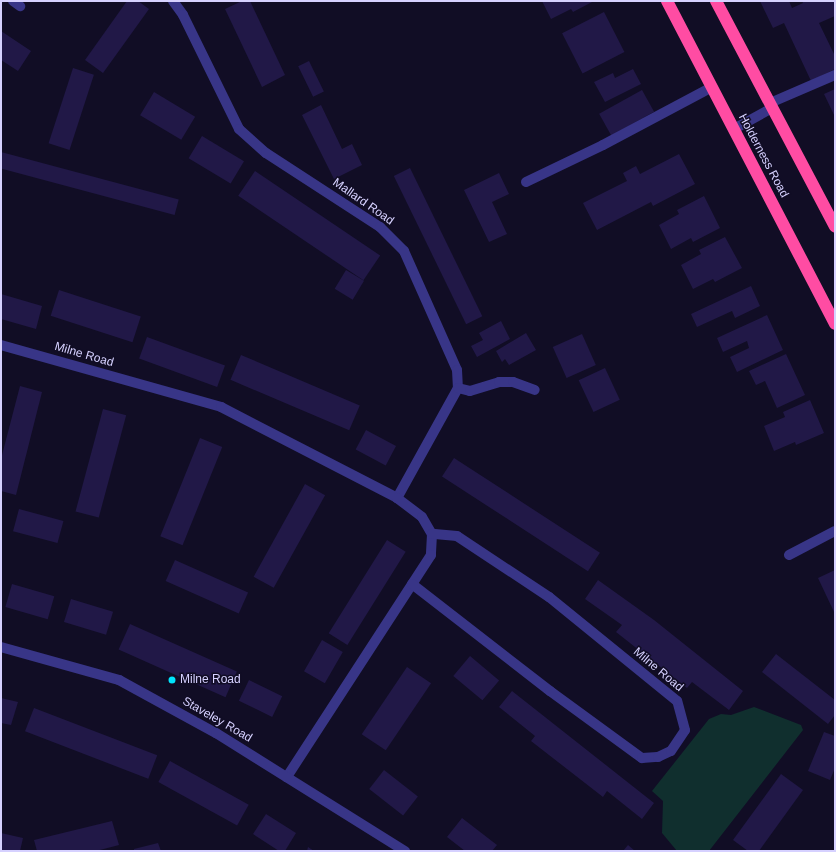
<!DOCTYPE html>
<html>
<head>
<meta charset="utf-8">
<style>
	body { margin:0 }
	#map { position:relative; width:836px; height:852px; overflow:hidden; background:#110d25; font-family:Helvetica,sans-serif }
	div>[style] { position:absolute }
	.green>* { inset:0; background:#102f2e }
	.building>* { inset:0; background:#211847; transform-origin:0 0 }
	.minor>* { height:10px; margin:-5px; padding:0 5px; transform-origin:5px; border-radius:5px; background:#383587 }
	.highway>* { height:12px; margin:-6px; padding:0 6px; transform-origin:6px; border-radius:6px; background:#ff4ca3 }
	.dots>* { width:11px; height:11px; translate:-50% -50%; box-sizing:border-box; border:2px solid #110d25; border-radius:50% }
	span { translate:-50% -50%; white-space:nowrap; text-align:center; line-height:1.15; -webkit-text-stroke:3px #110d25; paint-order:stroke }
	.street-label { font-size:12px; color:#d6d1ff }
	.poi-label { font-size:12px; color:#d6d1ff }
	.left { translate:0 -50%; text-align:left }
	.frame { position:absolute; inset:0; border:2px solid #d6d1ff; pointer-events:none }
</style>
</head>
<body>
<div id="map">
	<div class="green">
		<i style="clip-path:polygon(754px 707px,801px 725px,803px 730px,709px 851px,677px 851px,662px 833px,663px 801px,652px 791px,709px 719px,721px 714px,731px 715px)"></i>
	</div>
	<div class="building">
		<i style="clip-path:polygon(127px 1px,138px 1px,149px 9px,103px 73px,85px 60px)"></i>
		<i style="clip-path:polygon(242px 1px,250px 1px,285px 75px,262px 87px,225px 9px)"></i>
		<i style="clip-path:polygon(542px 1px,594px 1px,573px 12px,571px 9px,551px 19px)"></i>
		<i style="clip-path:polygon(760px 1px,789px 1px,792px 8px,803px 3px,802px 1px,835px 1px,835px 16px,819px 23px,835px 56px,835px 69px,811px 81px,784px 23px,773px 28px)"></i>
		<i style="left:604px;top:12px;width:45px;height:47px;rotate:63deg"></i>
		<i style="clip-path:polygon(1px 31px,31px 51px,18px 71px,1px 60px)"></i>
		<i style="left:309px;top:61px;width:34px;height:12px;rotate:64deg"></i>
		<i style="left:73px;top:68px;width:22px;height:79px;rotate:18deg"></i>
		<i style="clip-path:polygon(633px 69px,641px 84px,605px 102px,594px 82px,613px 73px,615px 78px)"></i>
		<i style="clip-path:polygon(835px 89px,835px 117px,824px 94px)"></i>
		<i style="left:642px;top:90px;width:25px;height:49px;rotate:61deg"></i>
		<i style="left:154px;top:92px;width:48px;height:27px;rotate:31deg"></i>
		<i style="clip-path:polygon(321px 105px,342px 149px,352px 144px,362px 165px,334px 179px,302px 115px)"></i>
		<i style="left:202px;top:136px;width:49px;height:26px;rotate:31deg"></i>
		<i style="left:1px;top:152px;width:184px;height:16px;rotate:15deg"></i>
		<i style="clip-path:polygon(679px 154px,695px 184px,653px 206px,651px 202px,597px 230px,583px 203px,627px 181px,623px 173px,636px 166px,640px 174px)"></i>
		<i style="left:410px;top:168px;width:165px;height:18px;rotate:64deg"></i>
		<i style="left:255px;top:171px;width:151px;height:30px;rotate:34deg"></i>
		<i style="clip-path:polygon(499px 173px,509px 194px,492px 202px,507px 234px,489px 242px,464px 190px)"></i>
		<i style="clip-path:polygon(704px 196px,720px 228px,693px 242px,691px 238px,671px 249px,659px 225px,679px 214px,677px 210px)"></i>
		<i style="clip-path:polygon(725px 237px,742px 268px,715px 282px,713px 279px,693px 289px,681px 265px,701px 254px,699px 250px)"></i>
		<i style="left:346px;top:270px;width:21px;height:22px;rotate:31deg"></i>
		<i style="clip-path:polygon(751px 286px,760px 306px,735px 318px,732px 311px,697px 327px,691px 314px)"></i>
		<i style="left:59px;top:290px;width:86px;height:27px;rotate:18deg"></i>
		<i style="clip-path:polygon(1px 294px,42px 306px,36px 329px,1px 319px)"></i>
		<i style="clip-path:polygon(767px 315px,783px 350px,737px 372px,730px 357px,749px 348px,747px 341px,723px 352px,717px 338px)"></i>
		<i style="clip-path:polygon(501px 321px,510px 339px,477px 357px,471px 346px,483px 340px,479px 333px)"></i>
		<i style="clip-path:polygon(526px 333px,536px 350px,509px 365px,505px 359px,502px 362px,496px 351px)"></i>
		<i style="left:582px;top:334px;width:34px;height:32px;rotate:66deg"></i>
		<i style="left:147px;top:337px;width:83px;height:23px;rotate:20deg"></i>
		<i style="clip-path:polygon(786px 354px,805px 395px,777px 408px,765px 381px,756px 385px,749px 371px)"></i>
		<i style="left:241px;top:355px;width:129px;height:27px;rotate:23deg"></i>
		<i style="left:605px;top:368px;width:35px;height:29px;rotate:65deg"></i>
		<i style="clip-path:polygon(20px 386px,42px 392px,16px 495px,1px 491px,1px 459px)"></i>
		<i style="clip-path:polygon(810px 400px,824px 433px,796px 445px,795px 442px,774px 451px,764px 426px,785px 417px,783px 412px)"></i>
		<i style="left:103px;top:409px;width:24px;height:106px;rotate:15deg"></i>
		<i style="left:366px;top:430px;width:34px;height:22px;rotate:28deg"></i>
		<i style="left:200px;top:438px;width:24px;height:106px;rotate:22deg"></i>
		<i style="left:454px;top:458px;width:174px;height:22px;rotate:33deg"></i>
		<i style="left:305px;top:484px;width:23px;height:106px;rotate:29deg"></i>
		<i style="left:19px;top:509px;width:46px;height:23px;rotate:15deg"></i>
		<i style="left:387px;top:540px;width:22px;height:110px;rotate:32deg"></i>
		<i style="left:175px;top:560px;width:80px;height:23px;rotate:24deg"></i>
		<i style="clip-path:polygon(835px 570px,835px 614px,818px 578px)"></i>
		<i style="clip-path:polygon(598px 580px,654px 620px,743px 691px,729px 710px,692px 682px,687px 688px,616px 632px,622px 625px,585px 599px)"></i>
		<i style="left:12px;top:584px;width:44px;height:24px;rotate:16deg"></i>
		<i style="left:71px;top:599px;width:44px;height:24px;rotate:17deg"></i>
		<i style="left:130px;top:624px;width:117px;height:28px;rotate:24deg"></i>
		<i style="left:322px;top:640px;width:24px;height:36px;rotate:30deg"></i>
		<i style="clip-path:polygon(776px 654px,835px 700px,835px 715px,828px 724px,762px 672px)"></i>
		<i style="left:470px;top:656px;width:38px;height:26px;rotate:40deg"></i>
		<i style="left:407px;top:667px;width:29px;height:81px;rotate:34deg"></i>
		<i style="left:249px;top:680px;width:37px;height:23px;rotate:26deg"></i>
		<i style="clip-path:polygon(512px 691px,654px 803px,642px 819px,607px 791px,603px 797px,531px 741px,535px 736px,499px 707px)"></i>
		<i style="clip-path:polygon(1px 698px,18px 702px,11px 725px,1px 723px)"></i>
		<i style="left:34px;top:708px;width:132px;height:25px;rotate:21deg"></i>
		<i style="clip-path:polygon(824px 732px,835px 736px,835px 768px,830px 780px,808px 771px)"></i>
		<i style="left:170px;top:761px;width:90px;height:24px;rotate:29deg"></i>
		<i style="left:384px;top:770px;width:43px;height:24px;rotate:38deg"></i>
		<i style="clip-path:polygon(781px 774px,803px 790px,759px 851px,748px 851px,733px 840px)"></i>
		<i style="clip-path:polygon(266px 814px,296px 833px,285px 851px,279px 851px,253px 834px)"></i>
		<i style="clip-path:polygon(462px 818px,497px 845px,492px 851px,465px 851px,447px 837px)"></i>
		<i style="clip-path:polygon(112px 821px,119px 845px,96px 851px,37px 851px,34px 840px)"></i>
		<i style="clip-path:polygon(1px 833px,23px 838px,20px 851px,1px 851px)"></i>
		<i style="clip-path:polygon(158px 843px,161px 851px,134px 851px,134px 849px)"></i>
		<i style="clip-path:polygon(628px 845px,635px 851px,623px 851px)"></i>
		<i style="clip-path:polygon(308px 847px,314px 851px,307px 851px)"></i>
	</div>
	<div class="minor">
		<i style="left:13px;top:1px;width:9px;rotate:36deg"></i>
		<i style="left:173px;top:1px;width:17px;rotate:54deg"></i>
		<i style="left:183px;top:15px;width:127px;rotate:63.8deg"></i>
		<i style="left:239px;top:129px;width:36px;rotate:42deg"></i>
		<i style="left:266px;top:153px;width:136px;rotate:33deg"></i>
		<i style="left:380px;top:227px;width:34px;rotate:45deg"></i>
		<i style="left:404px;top:251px;width:130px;rotate:66deg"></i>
		<i style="left:457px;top:370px;width:18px;rotate:87deg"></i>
		<i style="left:458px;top:388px;width:126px;rotate:119deg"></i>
		<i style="left:770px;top:103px;width:71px;rotate:-23.3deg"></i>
		<i style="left:734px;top:129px;width:43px;rotate:-28.9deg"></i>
		<i style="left:526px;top:182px;width:85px;rotate:-25.7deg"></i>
		<i style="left:603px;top:145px;width:123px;rotate:-28deg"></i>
		<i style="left:1px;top:345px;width:229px;rotate:15.7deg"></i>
		<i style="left:221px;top:407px;width:198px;rotate:27.3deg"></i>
		<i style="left:397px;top:498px;width:31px;rotate:37deg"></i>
		<i style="left:422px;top:517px;width:20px;rotate:60deg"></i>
		<i style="left:432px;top:534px;width:21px;rotate:93deg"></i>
		<i style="left:431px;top:555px;width:265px;rotate:123deg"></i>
		<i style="left:458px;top:388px;width:12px;rotate:14deg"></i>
		<i style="left:470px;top:391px;width:30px;rotate:-17deg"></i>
		<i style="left:499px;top:382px;width:14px"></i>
		<i style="left:513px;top:382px;width:23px;rotate:20deg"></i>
		<i style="left:789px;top:555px;width:52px;rotate:-27.6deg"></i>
		<i style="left:412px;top:584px;width:175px;rotate:37.8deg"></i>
		<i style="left:550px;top:691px;width:114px;rotate:36.1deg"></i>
		<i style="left:642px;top:758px;width:16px;rotate:-4deg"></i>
		<i style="left:658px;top:757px;width:14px;rotate:-25deg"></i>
		<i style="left:671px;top:751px;width:25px;rotate:-56deg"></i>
		<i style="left:685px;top:730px;width:30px;rotate:-105deg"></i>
		<i style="left:677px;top:701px;width:165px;rotate:-140.9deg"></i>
		<i style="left:549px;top:597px;width:110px;rotate:-146.5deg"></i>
		<i style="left:457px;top:536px;width:25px;rotate:-175deg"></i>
		<i style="left:1px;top:647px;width:123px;rotate:15.6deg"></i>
		<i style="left:119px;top:680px;width:111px;rotate:28.7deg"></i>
		<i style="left:216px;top:733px;width:223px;rotate:32deg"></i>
	</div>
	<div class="highway">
		<i style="left:667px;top:1px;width:364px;rotate:62.5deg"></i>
		<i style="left:716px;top:1px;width:255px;rotate:62.2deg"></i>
	</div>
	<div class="dots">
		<i style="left:172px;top:680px;background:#00e4fc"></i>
	</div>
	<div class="street-label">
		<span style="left:763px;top:156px;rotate:62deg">Holderness Road</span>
		<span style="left:363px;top:202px;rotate:35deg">Mallard Road</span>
		<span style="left:84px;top:355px;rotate:16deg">Milne Road</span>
		<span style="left:658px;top:670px;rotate:40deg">Milne Road</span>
		<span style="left:217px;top:720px;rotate:30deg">Staveley Road</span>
	</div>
	<div class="poi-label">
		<span class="left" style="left:180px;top:680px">Milne Road</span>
	</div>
	<div class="frame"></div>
</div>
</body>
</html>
